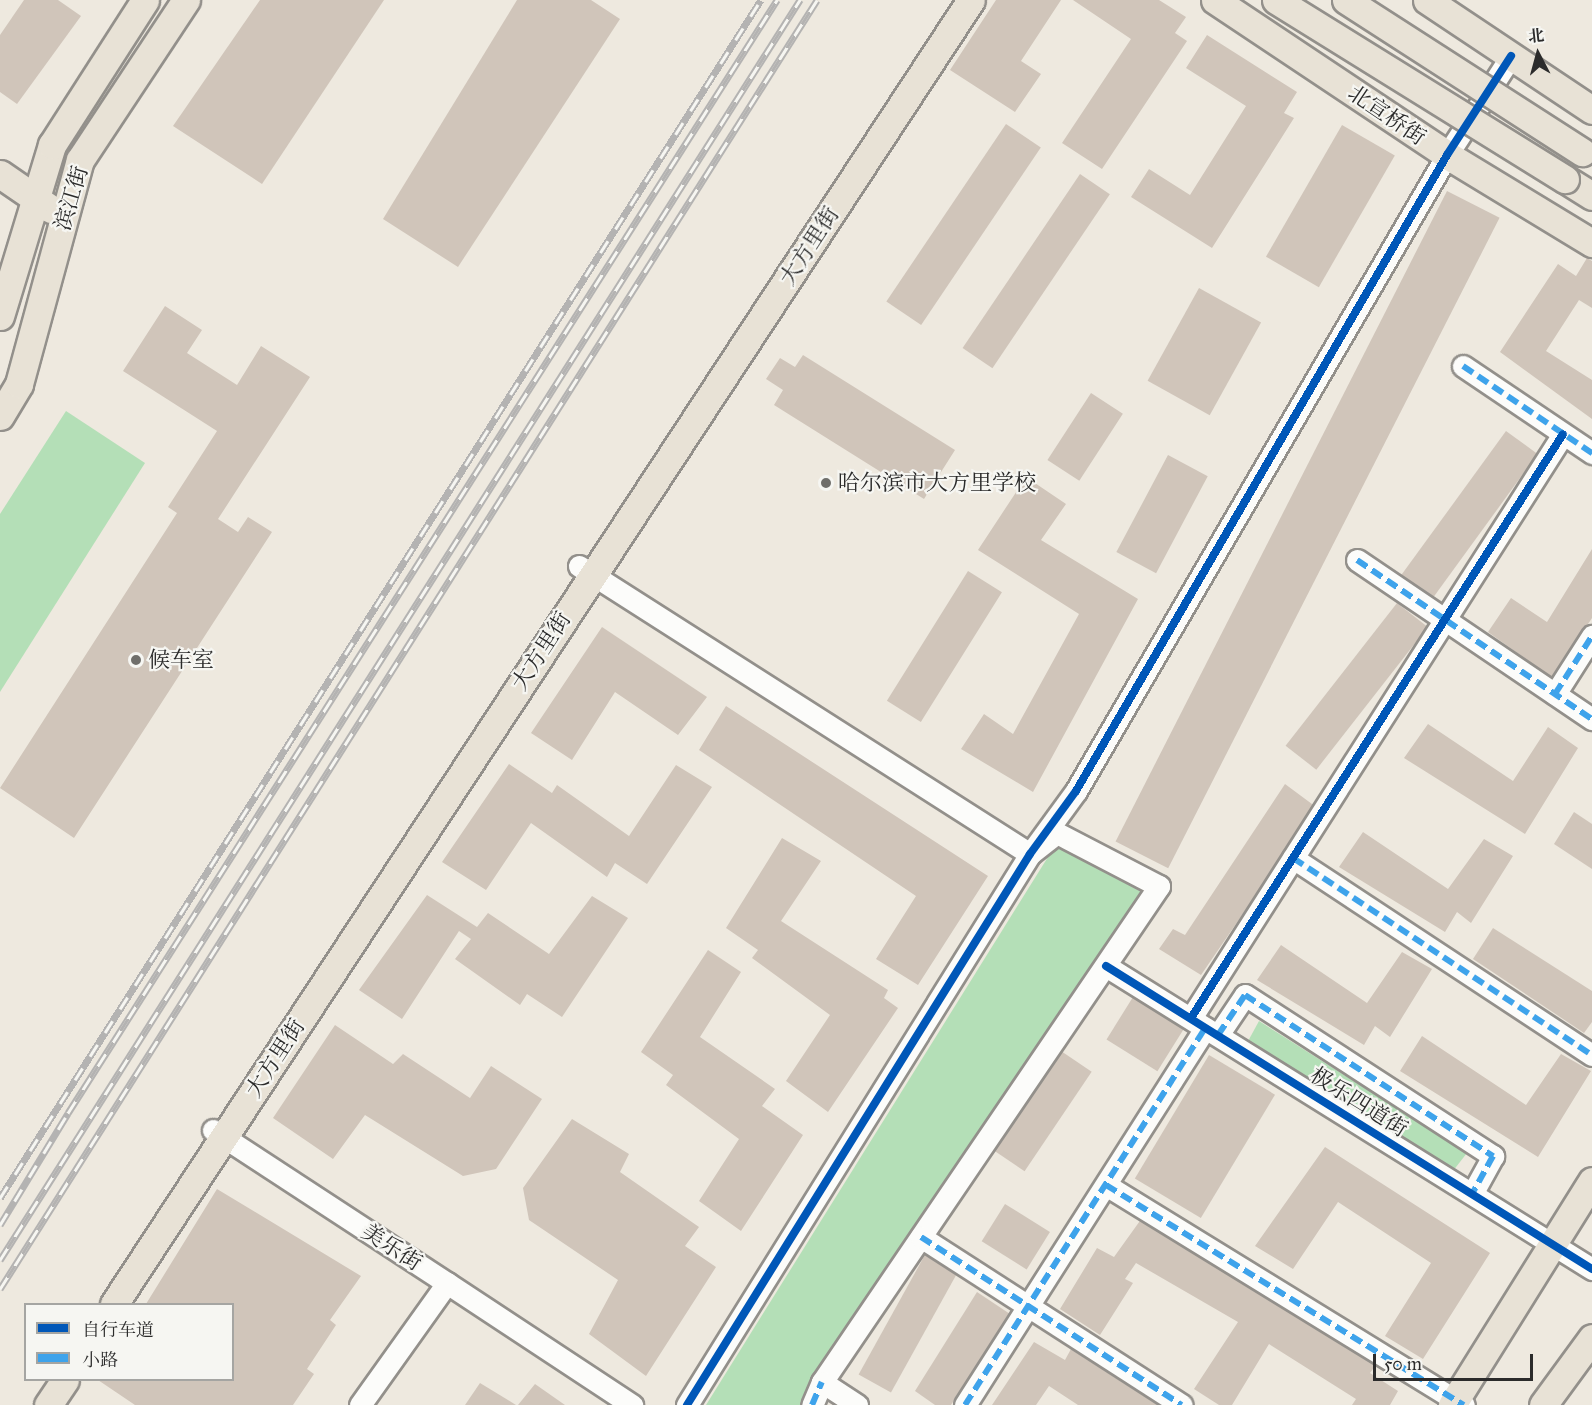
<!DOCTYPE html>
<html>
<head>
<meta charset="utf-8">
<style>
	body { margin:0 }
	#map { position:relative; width:1592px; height:1405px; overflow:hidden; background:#eee9df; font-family:"IM FELL Great Primer","Noto Serif SC",serif }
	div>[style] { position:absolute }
	.green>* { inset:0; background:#b4dfb7 }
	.building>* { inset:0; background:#d0c5ba; transform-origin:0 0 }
	.roads { filter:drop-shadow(2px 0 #93908b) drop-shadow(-2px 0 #93908b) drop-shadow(0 2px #93908b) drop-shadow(0 -2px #93908b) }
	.minor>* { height:21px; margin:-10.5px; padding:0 10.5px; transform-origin:10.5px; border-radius:10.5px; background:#fcfcfa }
	.major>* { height:27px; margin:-13.5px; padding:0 13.5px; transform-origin:13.5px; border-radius:13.5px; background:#e8e2d6 }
	.rail>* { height:7px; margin-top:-3.5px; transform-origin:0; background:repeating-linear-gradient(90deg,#f6f6f2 0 14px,#b4b3b2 0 28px); box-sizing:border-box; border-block:2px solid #b4b3b2 }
	.bridges { filter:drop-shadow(2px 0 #93908b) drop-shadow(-2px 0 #93908b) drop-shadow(0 2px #93908b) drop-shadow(0 -2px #93908b) }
	.major-bridge>* { height:27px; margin:-13.5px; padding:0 13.5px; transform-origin:13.5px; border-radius:13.5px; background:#e8e2d6 }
	.quiet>* { height:6px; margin-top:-3px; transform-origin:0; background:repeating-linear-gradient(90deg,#3ea3eb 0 12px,transparent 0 18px) }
	.cycleway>* { height:8px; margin:-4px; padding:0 4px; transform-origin:4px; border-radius:4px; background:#0057b8 }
	.dots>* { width:16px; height:16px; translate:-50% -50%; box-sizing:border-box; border:3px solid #f6f6f2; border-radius:50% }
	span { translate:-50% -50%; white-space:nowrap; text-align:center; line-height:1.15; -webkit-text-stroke:4.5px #f6f6f2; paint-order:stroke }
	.street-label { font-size:22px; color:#2b2b2b }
	.poi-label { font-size:22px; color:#2b2b2b }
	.left { translate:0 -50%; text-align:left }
	.legend { position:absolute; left:24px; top:1303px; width:210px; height:78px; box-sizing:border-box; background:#f6f6f2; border:2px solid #a5a5a2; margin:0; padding:8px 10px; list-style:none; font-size:18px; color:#2b2b2b }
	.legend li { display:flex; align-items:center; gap:12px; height:30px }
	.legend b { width:30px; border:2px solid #a5a5a2 }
	.north { position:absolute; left:1508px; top:24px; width:60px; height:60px; -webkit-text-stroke:4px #f6f6f2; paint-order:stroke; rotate:354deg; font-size:16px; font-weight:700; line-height:24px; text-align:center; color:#2b2b2b }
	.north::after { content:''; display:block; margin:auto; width:21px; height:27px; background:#2b2b2b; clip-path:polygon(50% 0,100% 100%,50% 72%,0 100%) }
	.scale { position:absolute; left:1373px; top:1354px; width:160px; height:27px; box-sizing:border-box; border:3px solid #2b2b2b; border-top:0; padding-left:8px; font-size:18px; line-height:21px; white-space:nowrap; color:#2b2b2b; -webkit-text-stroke:4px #f6f6f2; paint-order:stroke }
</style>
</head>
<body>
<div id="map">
	<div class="green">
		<i style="clip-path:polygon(66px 411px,145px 463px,0 692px,0 514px)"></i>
		<i style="clip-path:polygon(1058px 841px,1143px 892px,800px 1405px,706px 1405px)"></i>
		<i style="clip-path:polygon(1259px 1021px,1467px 1153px,1449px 1176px,1247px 1043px)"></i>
	</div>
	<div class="building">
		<i style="clip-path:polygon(24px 0,58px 0,81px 16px,17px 104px,0 92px,0 35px)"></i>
		<i style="clip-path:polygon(260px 0,384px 0,262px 184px,173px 126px)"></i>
		<i style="clip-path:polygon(517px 0,591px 0,620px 19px,458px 267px,383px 219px)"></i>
		<i style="clip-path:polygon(996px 0,1061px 0,1021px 61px,1041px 74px,1015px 112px,950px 70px)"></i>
		<i style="clip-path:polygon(1073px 0,1159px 0,1186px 17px,1175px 33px,1187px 41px,1102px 169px,1062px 143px,1131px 39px)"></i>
		<i style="clip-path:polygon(1207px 35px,1297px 92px,1284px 113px,1294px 118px,1212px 248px,1131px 197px,1149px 169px,1190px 195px,1246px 106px,1186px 68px)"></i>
		<i style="left:1006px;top:124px;width:42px;height:214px;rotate:34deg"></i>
		<i style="left:1342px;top:125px;width:61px;height:152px;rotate:30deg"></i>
		<i style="left:1080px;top:174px;width:36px;height:210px;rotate:34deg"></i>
		<i style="left:1447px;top:191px;width:59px;height:730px;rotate:27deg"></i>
		<i style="clip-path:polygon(1587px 258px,1592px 261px,1592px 308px,1579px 300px,1546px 351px,1592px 380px,1592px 419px,1500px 352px,1558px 264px,1576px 276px)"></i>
		<i style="left:1199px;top:288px;width:71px;height:106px;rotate:29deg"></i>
		<i style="clip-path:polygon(165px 306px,202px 330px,187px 353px,237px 385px,261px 346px,310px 377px,218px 519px,238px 532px,248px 517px,272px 532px,74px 838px,0 788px,177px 513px,168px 507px,217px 431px,123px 371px)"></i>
		<i style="clip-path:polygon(803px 355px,955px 450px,924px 499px,774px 405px,783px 390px,766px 379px,780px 358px,795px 367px)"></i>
		<i style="left:1091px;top:393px;width:38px;height:80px;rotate:33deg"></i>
		<i style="left:1506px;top:431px;width:39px;height:180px;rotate:36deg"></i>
		<i style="left:1168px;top:455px;width:45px;height:110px;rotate:28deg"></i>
		<i style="clip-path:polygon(1026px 477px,1066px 504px,1041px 540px,1138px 599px,1033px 792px,961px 749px,984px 714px,1013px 734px,1079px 614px,978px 550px)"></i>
		<i style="clip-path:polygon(1592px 549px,1592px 618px,1552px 678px,1488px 632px,1511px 598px,1547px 622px)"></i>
		<i style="left:968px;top:571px;width:40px;height:153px;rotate:32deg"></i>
		<i style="left:1397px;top:603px;width:39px;height:181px;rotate:38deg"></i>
		<i style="clip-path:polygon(602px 627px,707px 697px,678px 735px,615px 692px,572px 760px,531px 733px)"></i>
		<i style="clip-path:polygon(726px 706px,988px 876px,918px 985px,876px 959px,916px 896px,699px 750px)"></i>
		<i style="clip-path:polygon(1428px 724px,1513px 781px,1548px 727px,1578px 748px,1525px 834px,1404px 758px)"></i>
		<i style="clip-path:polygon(509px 764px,552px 793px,557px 785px,629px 836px,676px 765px,712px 787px,647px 884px,615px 863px,607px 877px,531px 823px,486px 890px,442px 862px)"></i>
		<i style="clip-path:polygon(1285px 784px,1316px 807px,1201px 975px,1159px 949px,1173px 929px,1185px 935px)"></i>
		<i style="clip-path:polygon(1574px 812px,1592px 824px,1592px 869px,1554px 844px)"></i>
		<i style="clip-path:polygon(1363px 832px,1448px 889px,1484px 839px,1513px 856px,1471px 923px,1457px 912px,1445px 932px,1339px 867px)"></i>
		<i style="clip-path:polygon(782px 838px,821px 861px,781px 921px,888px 990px,884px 998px,898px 1008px,828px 1112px,786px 1081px,830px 1015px,752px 958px,758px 950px,726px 928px)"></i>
		<i style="clip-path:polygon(427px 895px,477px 927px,488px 913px,549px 954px,592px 896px,628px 918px,562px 1017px,527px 994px,520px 1005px,455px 959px,471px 939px,459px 931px,402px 1019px,359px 990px)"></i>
		<i style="clip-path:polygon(1493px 928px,1592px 991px,1592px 1022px,1584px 1033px,1473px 959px)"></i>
		<i style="clip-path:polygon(1281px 945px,1367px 1003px,1402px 952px,1432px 969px,1390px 1037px,1375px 1026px,1364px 1045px,1257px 980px)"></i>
		<i style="clip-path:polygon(708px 950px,741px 972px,700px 1037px,775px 1089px,762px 1106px,803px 1135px,741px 1231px,699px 1201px,739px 1139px,666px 1085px,673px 1075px,641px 1052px)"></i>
		<i style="left:1133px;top:997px;width:60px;height:50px;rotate:32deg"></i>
		<i style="clip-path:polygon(335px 1025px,393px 1064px,403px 1054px,470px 1098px,491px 1066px,542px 1099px,496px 1169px,463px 1176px,365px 1115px,333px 1159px,273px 1118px)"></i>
		<i style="clip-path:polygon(1422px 1036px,1526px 1105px,1561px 1054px,1591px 1071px,1538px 1157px,1400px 1071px)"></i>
		<i style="left:1061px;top:1051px;width:37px;height:120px;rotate:34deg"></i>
		<i style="left:1209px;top:1055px;width:77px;height:144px;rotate:31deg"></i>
		<i style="clip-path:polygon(572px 1119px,629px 1154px,620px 1172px,699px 1227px,685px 1246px,716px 1267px,646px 1376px,589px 1334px,618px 1280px,529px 1220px,523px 1188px)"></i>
		<i style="clip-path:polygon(1325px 1147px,1490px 1253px,1423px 1359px,1385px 1336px,1431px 1263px,1338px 1202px,1293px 1269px,1255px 1246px)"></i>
		<i style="clip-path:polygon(217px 1189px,361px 1276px,330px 1320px,336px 1325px,307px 1369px,314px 1374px,293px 1405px,135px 1405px,98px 1380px,232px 1380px,232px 1304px,146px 1304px)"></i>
		<i style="left:1005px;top:1204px;width:53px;height:44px;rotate:32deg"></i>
		<i style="clip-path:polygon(1142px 1218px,1376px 1365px,1370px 1373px,1398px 1391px,1390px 1405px,1352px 1405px,1356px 1399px,1269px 1344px,1232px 1405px,1219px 1405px,1194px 1389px,1238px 1322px,1136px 1263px,1125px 1279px,1133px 1283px,1100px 1335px,1060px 1309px,1097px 1248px,1114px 1257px)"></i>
		<i style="left:926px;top:1253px;width:37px;height:139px;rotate:29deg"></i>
		<i style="clip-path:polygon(977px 1292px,1010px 1314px,951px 1405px,935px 1405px,915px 1391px)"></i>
		<i style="clip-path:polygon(1034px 1342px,1065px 1360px,1071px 1349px,1158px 1405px,1078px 1405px,1049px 1386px,1036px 1405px,992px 1405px)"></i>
		<i style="clip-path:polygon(480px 1383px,516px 1405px,465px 1405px)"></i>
		<i style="clip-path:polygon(535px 1384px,565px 1405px,518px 1405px)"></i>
	</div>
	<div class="roads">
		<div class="minor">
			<i style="left:1463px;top:366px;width:156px;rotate:34deg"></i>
			<i style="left:1357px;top:560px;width:284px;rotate:34.1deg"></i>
			<i style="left:579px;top:566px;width:535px;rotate:32.56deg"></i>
			<i style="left:1030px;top:854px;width:34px;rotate:-38deg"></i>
			<i style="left:1057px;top:833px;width:115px;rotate:27.5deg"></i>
			<i style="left:1159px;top:886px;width:600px;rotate:124.19deg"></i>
			<i style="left:822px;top:1382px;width:25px;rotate:113deg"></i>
			<i style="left:1555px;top:694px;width:69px;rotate:-57.5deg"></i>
			<i style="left:1293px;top:858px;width:358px;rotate:33.4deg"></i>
			<i style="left:1106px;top:966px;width:573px;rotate:31.94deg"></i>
			<i style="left:1191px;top:1018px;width:692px;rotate:-57.5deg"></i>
			<i style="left:1218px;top:1035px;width:48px;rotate:-56deg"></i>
			<i style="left:1245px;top:995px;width:296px;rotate:33deg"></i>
			<i style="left:1493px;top:1156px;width:43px;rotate:118.9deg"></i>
			<i style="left:213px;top:1130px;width:280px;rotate:33.2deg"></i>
			<i style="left:447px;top:1283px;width:150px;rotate:125.5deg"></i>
			<i style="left:1106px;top:1185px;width:420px;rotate:31.6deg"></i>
			<i style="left:921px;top:1237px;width:310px;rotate:32.8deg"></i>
			<i style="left:447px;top:1283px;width:222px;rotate:33.4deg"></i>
			<i style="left:822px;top:1382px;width:42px;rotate:33.3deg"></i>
			<i style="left:687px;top:1405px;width:649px;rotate:-58.1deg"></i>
			<i style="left:1030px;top:854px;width:78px;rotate:-53.9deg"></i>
			<i style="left:1076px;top:791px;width:736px;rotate:-59.74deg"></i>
			<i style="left:1447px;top:155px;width:118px;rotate:-57.1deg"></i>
			<i style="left:965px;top:1405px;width:447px;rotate:-57.5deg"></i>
		</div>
		<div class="major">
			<i style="left:1215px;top:0;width:279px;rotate:33.7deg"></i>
			<i style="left:1447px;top:155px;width:170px;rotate:31.3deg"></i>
			<i style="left:1427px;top:0;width:198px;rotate:33.7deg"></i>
			<i style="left:0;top:174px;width:62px;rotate:34.5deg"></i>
			<i style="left:1565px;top:179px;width:32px;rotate:32deg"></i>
			<i style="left:0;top:316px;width:179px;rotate:-73.1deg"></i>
			<i style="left:52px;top:145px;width:172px;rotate:-57.3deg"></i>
			<i style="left:0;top:416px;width:37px;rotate:-59deg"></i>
			<i style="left:19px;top:384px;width:232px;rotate:-74.8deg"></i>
			<i style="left:80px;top:160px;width:192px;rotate:-56.5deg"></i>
			<i style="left:114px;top:1304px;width:1560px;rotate:-56.69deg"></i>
			<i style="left:48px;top:1405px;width:30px;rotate:-56deg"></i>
			<i style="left:1452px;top:1405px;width:264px;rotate:-58deg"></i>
			<i style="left:1543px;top:1405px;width:83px;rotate:-53.8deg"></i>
		</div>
	</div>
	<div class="rail">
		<i style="left:0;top:1198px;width:1419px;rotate:-57.58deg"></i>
		<i style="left:0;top:1225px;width:131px;rotate:-58.7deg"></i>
		<i style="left:68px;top:1113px;width:1320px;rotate:-57.5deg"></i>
		<i style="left:0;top:1260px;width:1493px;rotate:-57.59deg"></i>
		<i style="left:0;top:1289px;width:1526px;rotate:-57.63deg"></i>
	</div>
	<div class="bridges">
		<div class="major-bridge">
			<i style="left:1276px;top:0;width:340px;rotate:31.8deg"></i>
			<i style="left:1346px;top:0;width:281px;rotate:32.8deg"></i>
		</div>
	</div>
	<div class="quiet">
		<i style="left:1463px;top:366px;width:156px;rotate:34deg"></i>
		<i style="left:1357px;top:560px;width:284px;rotate:34.1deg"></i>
		<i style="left:1555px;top:694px;width:69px;rotate:-57.5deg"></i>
		<i style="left:1293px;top:858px;width:358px;rotate:33.4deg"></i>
		<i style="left:1218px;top:1035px;width:48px;rotate:-56deg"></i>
		<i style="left:1245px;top:995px;width:296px;rotate:33deg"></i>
		<i style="left:1493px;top:1156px;width:43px;rotate:118.9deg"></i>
		<i style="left:1106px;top:1185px;width:420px;rotate:31.6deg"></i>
		<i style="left:921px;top:1237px;width:310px;rotate:32.8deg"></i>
		<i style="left:812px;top:1405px;width:25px;rotate:-67deg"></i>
		<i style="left:965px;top:1405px;width:447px;rotate:-57.5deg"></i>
	</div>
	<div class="cycleway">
		<i style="left:1106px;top:966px;width:573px;rotate:31.94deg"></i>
		<i style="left:1191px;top:1018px;width:692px;rotate:-57.5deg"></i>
		<i style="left:687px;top:1405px;width:649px;rotate:-58.1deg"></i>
		<i style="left:1030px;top:854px;width:78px;rotate:-53.9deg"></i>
		<i style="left:1076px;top:791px;width:736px;rotate:-59.74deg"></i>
		<i style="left:1447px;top:155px;width:118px;rotate:-57.1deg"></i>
	</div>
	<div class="dots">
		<i style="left:826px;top:483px;background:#6f6e6a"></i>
		<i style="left:136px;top:660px;background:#6f6e6a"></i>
	</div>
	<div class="street-label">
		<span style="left:1387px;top:115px;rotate:34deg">北宣桥街</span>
		<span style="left:71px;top:198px;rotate:-73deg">滨江街</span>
		<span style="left:809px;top:246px;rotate:-57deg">大方里街</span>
		<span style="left:541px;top:651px;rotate:-57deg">大方里街</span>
		<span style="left:275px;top:1058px;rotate:-57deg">大方里街</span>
		<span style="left:1359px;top:1102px;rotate:32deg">极乐四道街</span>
		<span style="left:392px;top:1247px;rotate:33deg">美乐街</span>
	</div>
	<div class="poi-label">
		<span class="left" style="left:838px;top:483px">哈尔滨市大方里学校</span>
		<span class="left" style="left:148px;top:660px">候车室</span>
	</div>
	<ul class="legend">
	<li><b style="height:8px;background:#0057b8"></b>自行车道</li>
	<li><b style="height:8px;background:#3ea3eb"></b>小路</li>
	</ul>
	<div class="north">北</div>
	<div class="scale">50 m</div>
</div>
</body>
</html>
